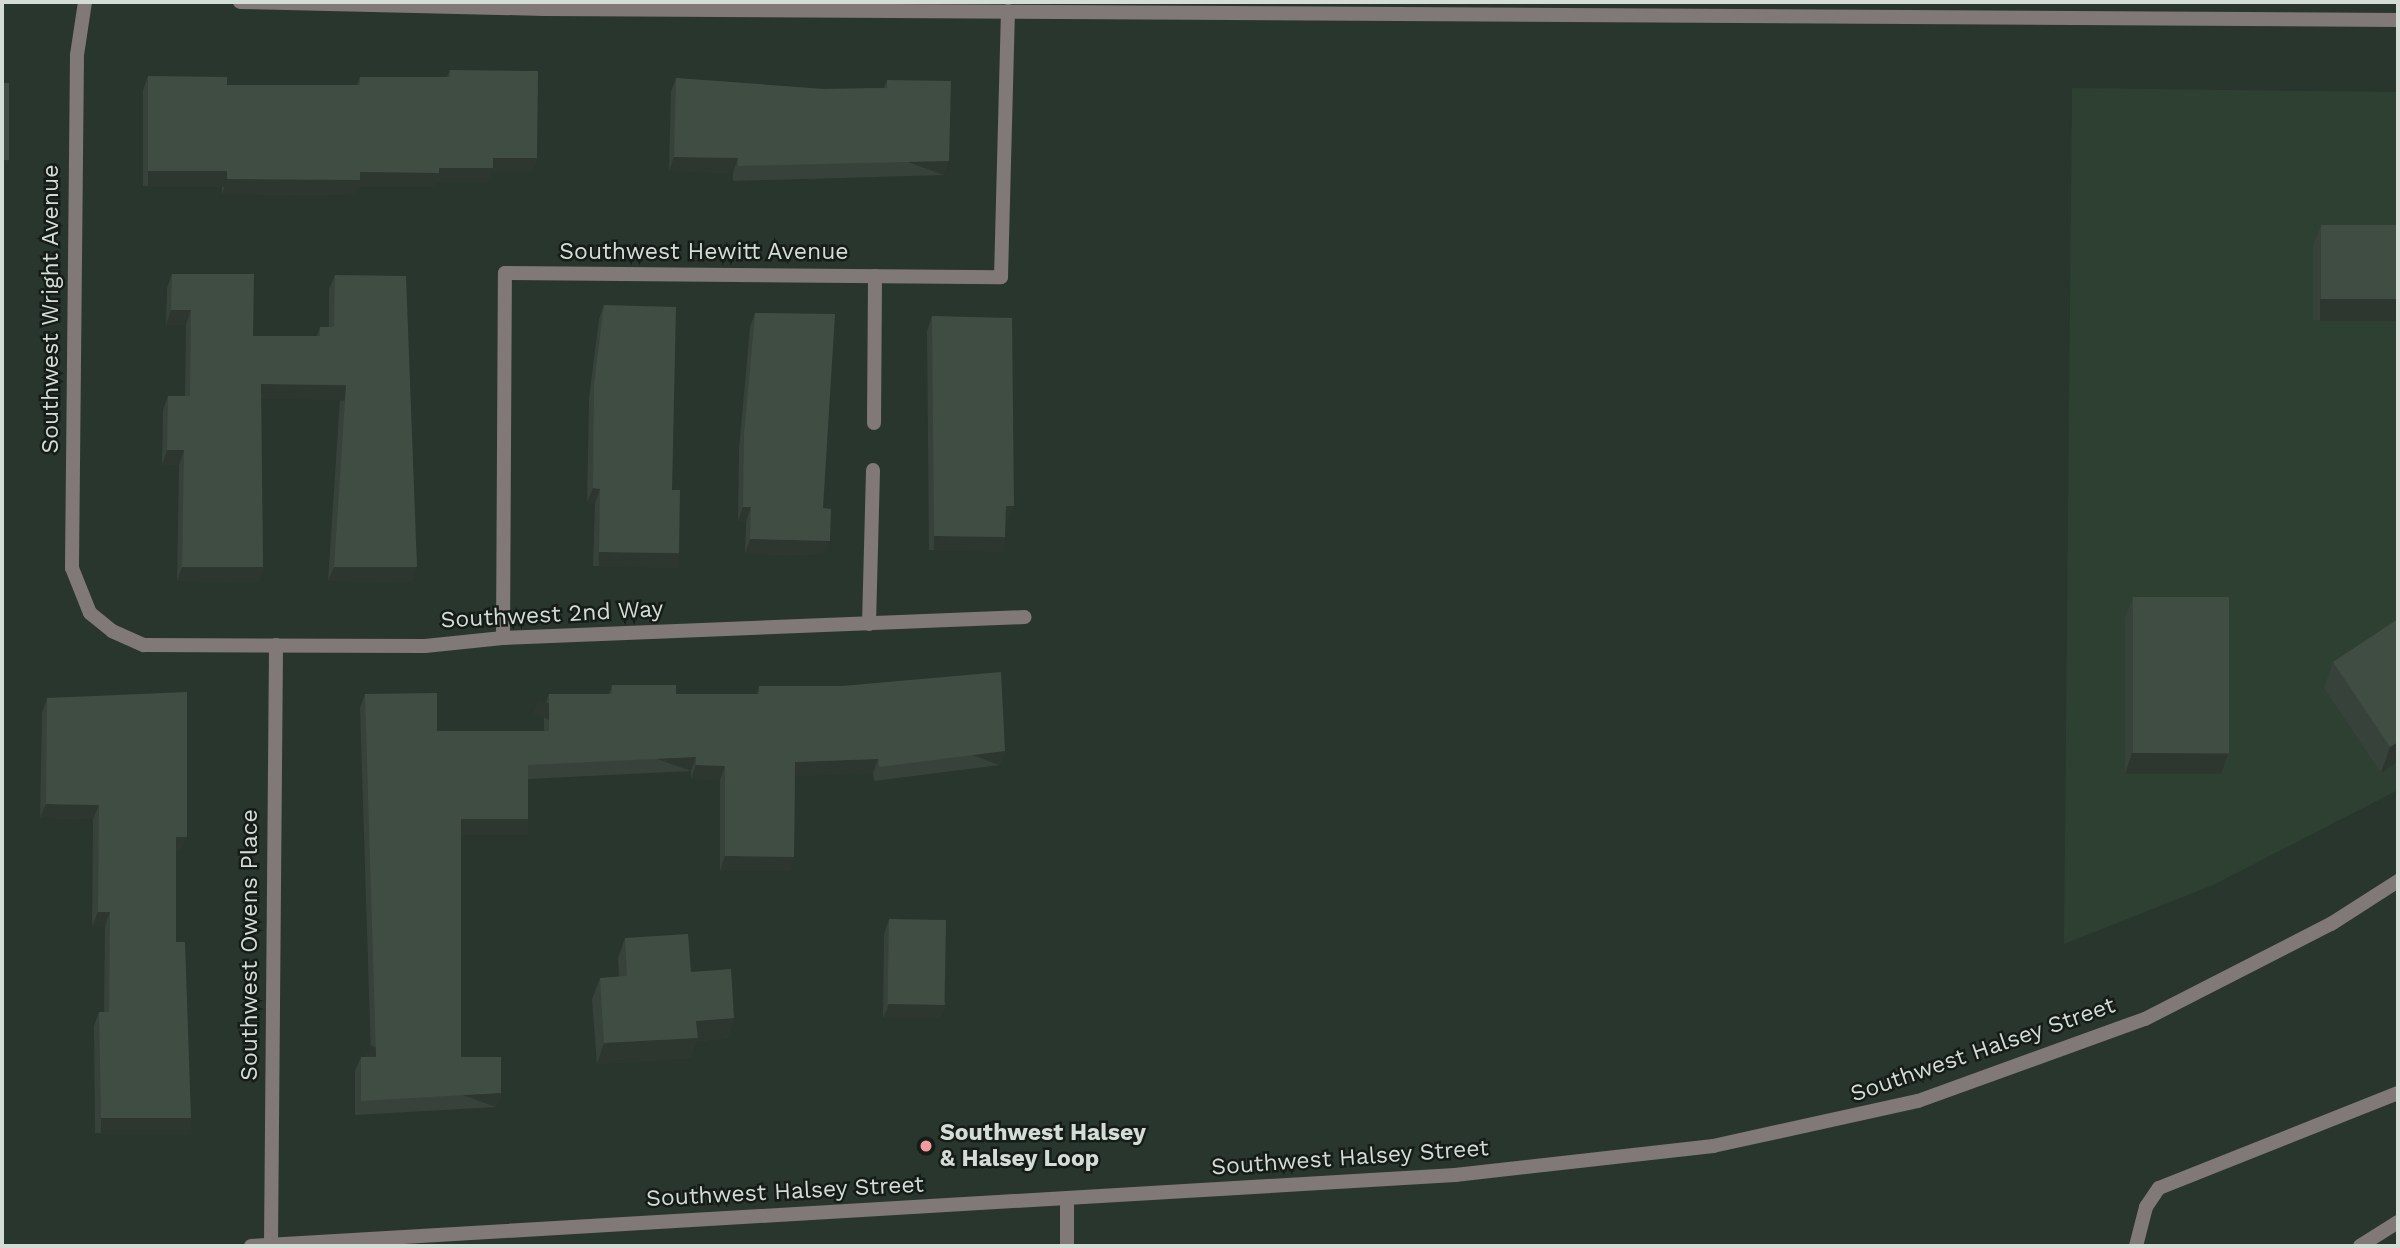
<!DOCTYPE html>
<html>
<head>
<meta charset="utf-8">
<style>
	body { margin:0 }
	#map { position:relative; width:2400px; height:1248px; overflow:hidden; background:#29362d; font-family:"Work Sans",sans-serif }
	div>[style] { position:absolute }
	.built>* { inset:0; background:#2d4032 }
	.service>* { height:14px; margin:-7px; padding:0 7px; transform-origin:7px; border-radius:7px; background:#817878 }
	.minor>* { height:14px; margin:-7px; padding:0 7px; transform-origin:7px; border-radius:7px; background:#817878 }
	.tertiary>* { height:14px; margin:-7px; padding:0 7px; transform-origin:7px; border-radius:7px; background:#817878 }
	.wall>* { inset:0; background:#37423a }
	.shaded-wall>* { inset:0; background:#2d362f; transform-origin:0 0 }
	.building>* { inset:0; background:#404d43; transform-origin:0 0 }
	.dots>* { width:19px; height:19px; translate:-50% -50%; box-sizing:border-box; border:4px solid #161c17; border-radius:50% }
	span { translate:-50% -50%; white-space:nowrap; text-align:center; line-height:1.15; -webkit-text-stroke:5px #161c17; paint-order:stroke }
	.street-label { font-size:23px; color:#d4dcd6 }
	.poi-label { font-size:23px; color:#d4dcd6; font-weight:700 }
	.left { translate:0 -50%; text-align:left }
	.frame { position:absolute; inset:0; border:4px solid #d4dcd6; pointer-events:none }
</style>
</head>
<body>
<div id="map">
	<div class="built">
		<i style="clip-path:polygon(2072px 88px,2398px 92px,2398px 790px,2213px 885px,2064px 944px)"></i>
	</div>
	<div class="service">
		<i style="left:874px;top:423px;width:147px;rotate:-89.6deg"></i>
		<i style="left:869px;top:624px;width:154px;rotate:-88.5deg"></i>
		<i style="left:2136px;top:1246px;width:40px;rotate:-75.6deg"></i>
		<i style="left:2146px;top:1207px;width:23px;rotate:-56deg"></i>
		<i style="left:2159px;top:1188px;width:257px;rotate:-21.7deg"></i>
		<i style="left:2360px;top:1246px;width:45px;rotate:-32.3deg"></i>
	</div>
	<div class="minor">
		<i style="left:85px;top:2px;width:54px;rotate:98.6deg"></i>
		<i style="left:77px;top:55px;width:513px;rotate:90.56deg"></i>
		<i style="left:72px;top:568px;width:48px;rotate:68.2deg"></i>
		<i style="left:90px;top:613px;width:28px;rotate:39deg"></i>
		<i style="left:112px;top:631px;width:35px;rotate:24deg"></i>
		<i style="left:144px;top:645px;width:281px;rotate:0.2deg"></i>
		<i style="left:425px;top:646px;width:78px;rotate:-5.9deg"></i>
		<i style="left:503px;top:638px;width:522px;rotate:-2.3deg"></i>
		<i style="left:503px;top:638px;width:365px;rotate:-89.7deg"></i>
		<i style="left:505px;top:273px;width:496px;rotate:0.5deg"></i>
		<i style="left:1001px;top:277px;width:266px;rotate:-88.5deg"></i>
		<i style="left:271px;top:1245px;width:600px;rotate:-89.52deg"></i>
		<i style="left:1067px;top:1246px;width:47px;rotate:-90deg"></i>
	</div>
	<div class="tertiary">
		<i style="left:240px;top:2px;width:304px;rotate:1.3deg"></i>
		<i style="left:544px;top:9px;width:1854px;rotate:0.34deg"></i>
		<i style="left:251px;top:1246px;width:1206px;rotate:-3.37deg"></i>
		<i style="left:1455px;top:1175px;width:260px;rotate:-6.4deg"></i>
		<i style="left:1713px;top:1146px;width:210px;rotate:-12.4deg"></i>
		<i style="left:1918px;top:1101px;width:241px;rotate:-19.9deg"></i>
		<i style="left:2145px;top:1019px;width:209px;rotate:-27.1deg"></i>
		<i style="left:2331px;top:924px;width:80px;rotate:-32.7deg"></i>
	</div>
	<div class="wall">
		<i style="clip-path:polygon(450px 70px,537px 158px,532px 172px,491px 172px,488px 182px,436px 182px,434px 187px,357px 187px,354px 195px,222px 194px,222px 186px,143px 186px,143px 90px,148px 76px,227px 85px,357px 85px,360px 77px,447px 77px)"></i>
		<i style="clip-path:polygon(676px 78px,823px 89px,884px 88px,887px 80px,944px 175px,733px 181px,733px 173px,669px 171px,671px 92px)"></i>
		<i style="clip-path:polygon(2321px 225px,2398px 320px,2313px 320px,2313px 246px)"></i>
		<i style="clip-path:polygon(172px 274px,253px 336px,317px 336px,320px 327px,329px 327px,329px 289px,335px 275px,412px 582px,328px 581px,340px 399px,261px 398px,263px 567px,258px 582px,177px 581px,179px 465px,162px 465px,163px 410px,168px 396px,185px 396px,186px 325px,166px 325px,167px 288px)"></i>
		<i style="clip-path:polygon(604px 305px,672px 490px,679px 553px,673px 567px,593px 566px,595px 503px,587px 502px,589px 398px,599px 319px)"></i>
		<i style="clip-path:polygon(755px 313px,823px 508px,825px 555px,745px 554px,746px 522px,738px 521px,739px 449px,750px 327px)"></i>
		<i style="clip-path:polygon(932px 316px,1009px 520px,1005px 520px,1005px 537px,1000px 551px,929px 550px,927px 331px)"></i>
		<i style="clip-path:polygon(2133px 597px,2228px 754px,2221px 774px,2125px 774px,2125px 618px)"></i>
		<i style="clip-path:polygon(2398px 619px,2398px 761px,2381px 773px,2324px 688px,2333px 662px)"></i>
		<i style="clip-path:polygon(612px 685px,676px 694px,757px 694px,759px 686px,1005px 751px,1000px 765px,874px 781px,873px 773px,795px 776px,794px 857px,789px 871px,720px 871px,720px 780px,691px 779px,691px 771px,528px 779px,523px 834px,461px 834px,461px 1057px,501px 1093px,496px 1107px,355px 1115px,355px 1071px,361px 1057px,371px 1057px,360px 708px,365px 694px,437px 731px,544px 731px,544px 708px,549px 694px,609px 694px)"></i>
		<i style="clip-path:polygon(47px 698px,181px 851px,176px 851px,176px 942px,191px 1118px,186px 1133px,95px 1133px,94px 1026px,99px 1012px,104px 1012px,105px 926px,92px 926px,93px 819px,40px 818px,42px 713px)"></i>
		<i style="clip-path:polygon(889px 919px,946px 1004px,940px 1018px,883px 1018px,884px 934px)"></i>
		<i style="clip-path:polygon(625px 938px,691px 972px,734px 1018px,727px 1039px,696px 1041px,690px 1058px,597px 1064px,592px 999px,600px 978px,619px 977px,618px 958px)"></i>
	</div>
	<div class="shaded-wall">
		<i style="clip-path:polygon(674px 157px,738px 158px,733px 173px,669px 171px)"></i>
		<i style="clip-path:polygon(493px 158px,537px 158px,532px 172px,491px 172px,488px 182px,436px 182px,434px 187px,357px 187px,354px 195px,222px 194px,227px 179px,439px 168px)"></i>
		<i style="clip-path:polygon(2px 160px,9px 160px,3px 176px,2px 176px)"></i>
		<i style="left:949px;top:161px;width:15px;height:211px;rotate:110deg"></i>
		<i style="left:148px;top:171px;width:79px;height:16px"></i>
		<i style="left:2320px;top:299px;width:78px;height:22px"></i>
		<i style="clip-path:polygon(171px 310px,191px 310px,186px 325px,166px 325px)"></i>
		<i style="left:261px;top:384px;width:85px;height:15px;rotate:1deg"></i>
		<i style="clip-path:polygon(167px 450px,184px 450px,179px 465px,162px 465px)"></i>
		<i style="clip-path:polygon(593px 488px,600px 489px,595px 503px,587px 502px)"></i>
		<i style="clip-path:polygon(1006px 506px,1014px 506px,1009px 520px,1000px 520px)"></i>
		<i style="clip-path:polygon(743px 507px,751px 507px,746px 522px,738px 521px)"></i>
		<i style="left:934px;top:536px;width:71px;height:15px;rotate:1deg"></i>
		<i style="clip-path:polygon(750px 539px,830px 541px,825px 555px,745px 554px)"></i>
		<i style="left:599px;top:552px;width:80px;height:15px;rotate:1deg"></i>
		<i style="clip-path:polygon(182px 567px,263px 567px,258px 582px,177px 581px)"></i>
		<i style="clip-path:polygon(334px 567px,417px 567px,412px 582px,328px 581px)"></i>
		<i style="clip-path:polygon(2398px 742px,2398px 761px,2381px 773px,2390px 747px)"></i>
		<i style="left:1005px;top:751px;width:15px;height:127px;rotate:110deg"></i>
		<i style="clip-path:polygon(2132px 753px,2228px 754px,2221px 774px,2125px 774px)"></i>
		<i style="left:696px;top:757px;width:15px;height:168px;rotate:110deg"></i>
		<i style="clip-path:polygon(878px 759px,873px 773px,790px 777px,795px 762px)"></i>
		<i style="clip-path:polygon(696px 765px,725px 766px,720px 780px,691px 779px)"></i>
		<i style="clip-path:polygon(46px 804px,99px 805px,93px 819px,40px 818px)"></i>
		<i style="left:461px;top:819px;width:67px;height:16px"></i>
		<i style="clip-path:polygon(176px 837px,187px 837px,181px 851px,171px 851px)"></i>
		<i style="clip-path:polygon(725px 856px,794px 857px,789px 871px,720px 871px)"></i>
		<i style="clip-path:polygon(98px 912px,110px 912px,105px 926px,92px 926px)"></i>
		<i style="clip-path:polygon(889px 1004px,946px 1004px,940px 1018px,883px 1018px)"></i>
		<i style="clip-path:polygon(734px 1018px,727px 1039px,696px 1041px,690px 1058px,597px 1064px,604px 1043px,696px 1021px)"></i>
		<i style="left:501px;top:1093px;width:15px;height:140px;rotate:110deg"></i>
		<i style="left:101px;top:1118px;width:90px;height:16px"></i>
	</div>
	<div class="building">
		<i style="clip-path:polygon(450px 70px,538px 71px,537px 158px,493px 158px,493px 168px,439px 168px,439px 173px,360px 172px,360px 180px,227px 179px,227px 171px,148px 171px,148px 76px,227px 77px,227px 85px,360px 85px,360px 77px,450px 77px)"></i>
		<i style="clip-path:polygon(676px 78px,823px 89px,887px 88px,887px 80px,951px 81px,949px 161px,738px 166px,738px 158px,674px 157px)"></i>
		<i style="left:2px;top:83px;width:7px;height:77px"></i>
		<i style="left:2321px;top:225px;width:77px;height:74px"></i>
		<i style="clip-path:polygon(172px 274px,254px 274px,253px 336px,320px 336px,320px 327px,334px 327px,335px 275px,406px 276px,417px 567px,334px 567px,346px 385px,261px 384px,263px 567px,182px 567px,184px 450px,167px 450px,168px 396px,190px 396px,191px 310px,171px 310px)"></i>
		<i style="clip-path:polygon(604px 305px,676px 307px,672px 490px,680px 490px,679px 553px,599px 552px,600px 489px,593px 488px,594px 384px)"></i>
		<i style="clip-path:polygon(755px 313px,835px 314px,823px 508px,831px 509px,830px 541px,750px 539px,751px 507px,743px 507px,744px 435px)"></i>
		<i style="clip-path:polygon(932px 316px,1012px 318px,1014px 506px,1006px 506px,1005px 537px,934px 536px)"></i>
		<i style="left:2133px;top:597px;width:96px;height:156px"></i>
		<i style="clip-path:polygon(2398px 619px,2398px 742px,2390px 747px,2333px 662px)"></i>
		<i style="clip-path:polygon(1001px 672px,1005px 751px,879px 767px,878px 759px,795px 762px,794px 857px,725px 856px,725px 766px,696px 765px,696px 757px,528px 765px,528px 819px,461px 819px,461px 1057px,501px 1057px,501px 1093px,361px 1101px,361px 1057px,376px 1057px,365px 694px,437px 693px,437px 731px,549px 731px,549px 694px,612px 694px,612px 685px,676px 685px,676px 694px,759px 694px,759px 686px,842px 686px)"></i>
		<i style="clip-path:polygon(187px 692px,187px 837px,176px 837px,176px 942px,185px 942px,191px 1118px,101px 1118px,99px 1012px,109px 1012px,110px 912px,98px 912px,99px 805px,46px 804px,47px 698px)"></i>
		<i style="left:889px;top:919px;width:57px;height:85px;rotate:1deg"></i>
		<i style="clip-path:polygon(688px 934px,691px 972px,731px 969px,734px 1018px,696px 1021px,698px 1038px,604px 1043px,600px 978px,627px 976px,625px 938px)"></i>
	</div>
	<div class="dots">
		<i style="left:926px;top:1146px;background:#f49b9f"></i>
	</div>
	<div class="street-label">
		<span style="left:704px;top:252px">Southwest Hewitt Avenue</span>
		<span style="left:51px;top:309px;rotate:-90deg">Southwest Wright Avenue</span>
		<span style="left:552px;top:615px;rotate:-3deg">Southwest 2nd Way</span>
		<span style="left:250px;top:945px;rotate:-90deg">Southwest Owens Place</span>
		<span style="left:1983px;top:1050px;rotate:-19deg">Southwest Halsey Street</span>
		<span style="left:1350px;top:1158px;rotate:-4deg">Southwest Halsey Street</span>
		<span style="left:785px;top:1192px;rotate:-3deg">Southwest Halsey Street</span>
	</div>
	<div class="poi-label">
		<span class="left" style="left:940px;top:1146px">Southwest Halsey<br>&amp; Halsey Loop</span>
	</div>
	<div class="frame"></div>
</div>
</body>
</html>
